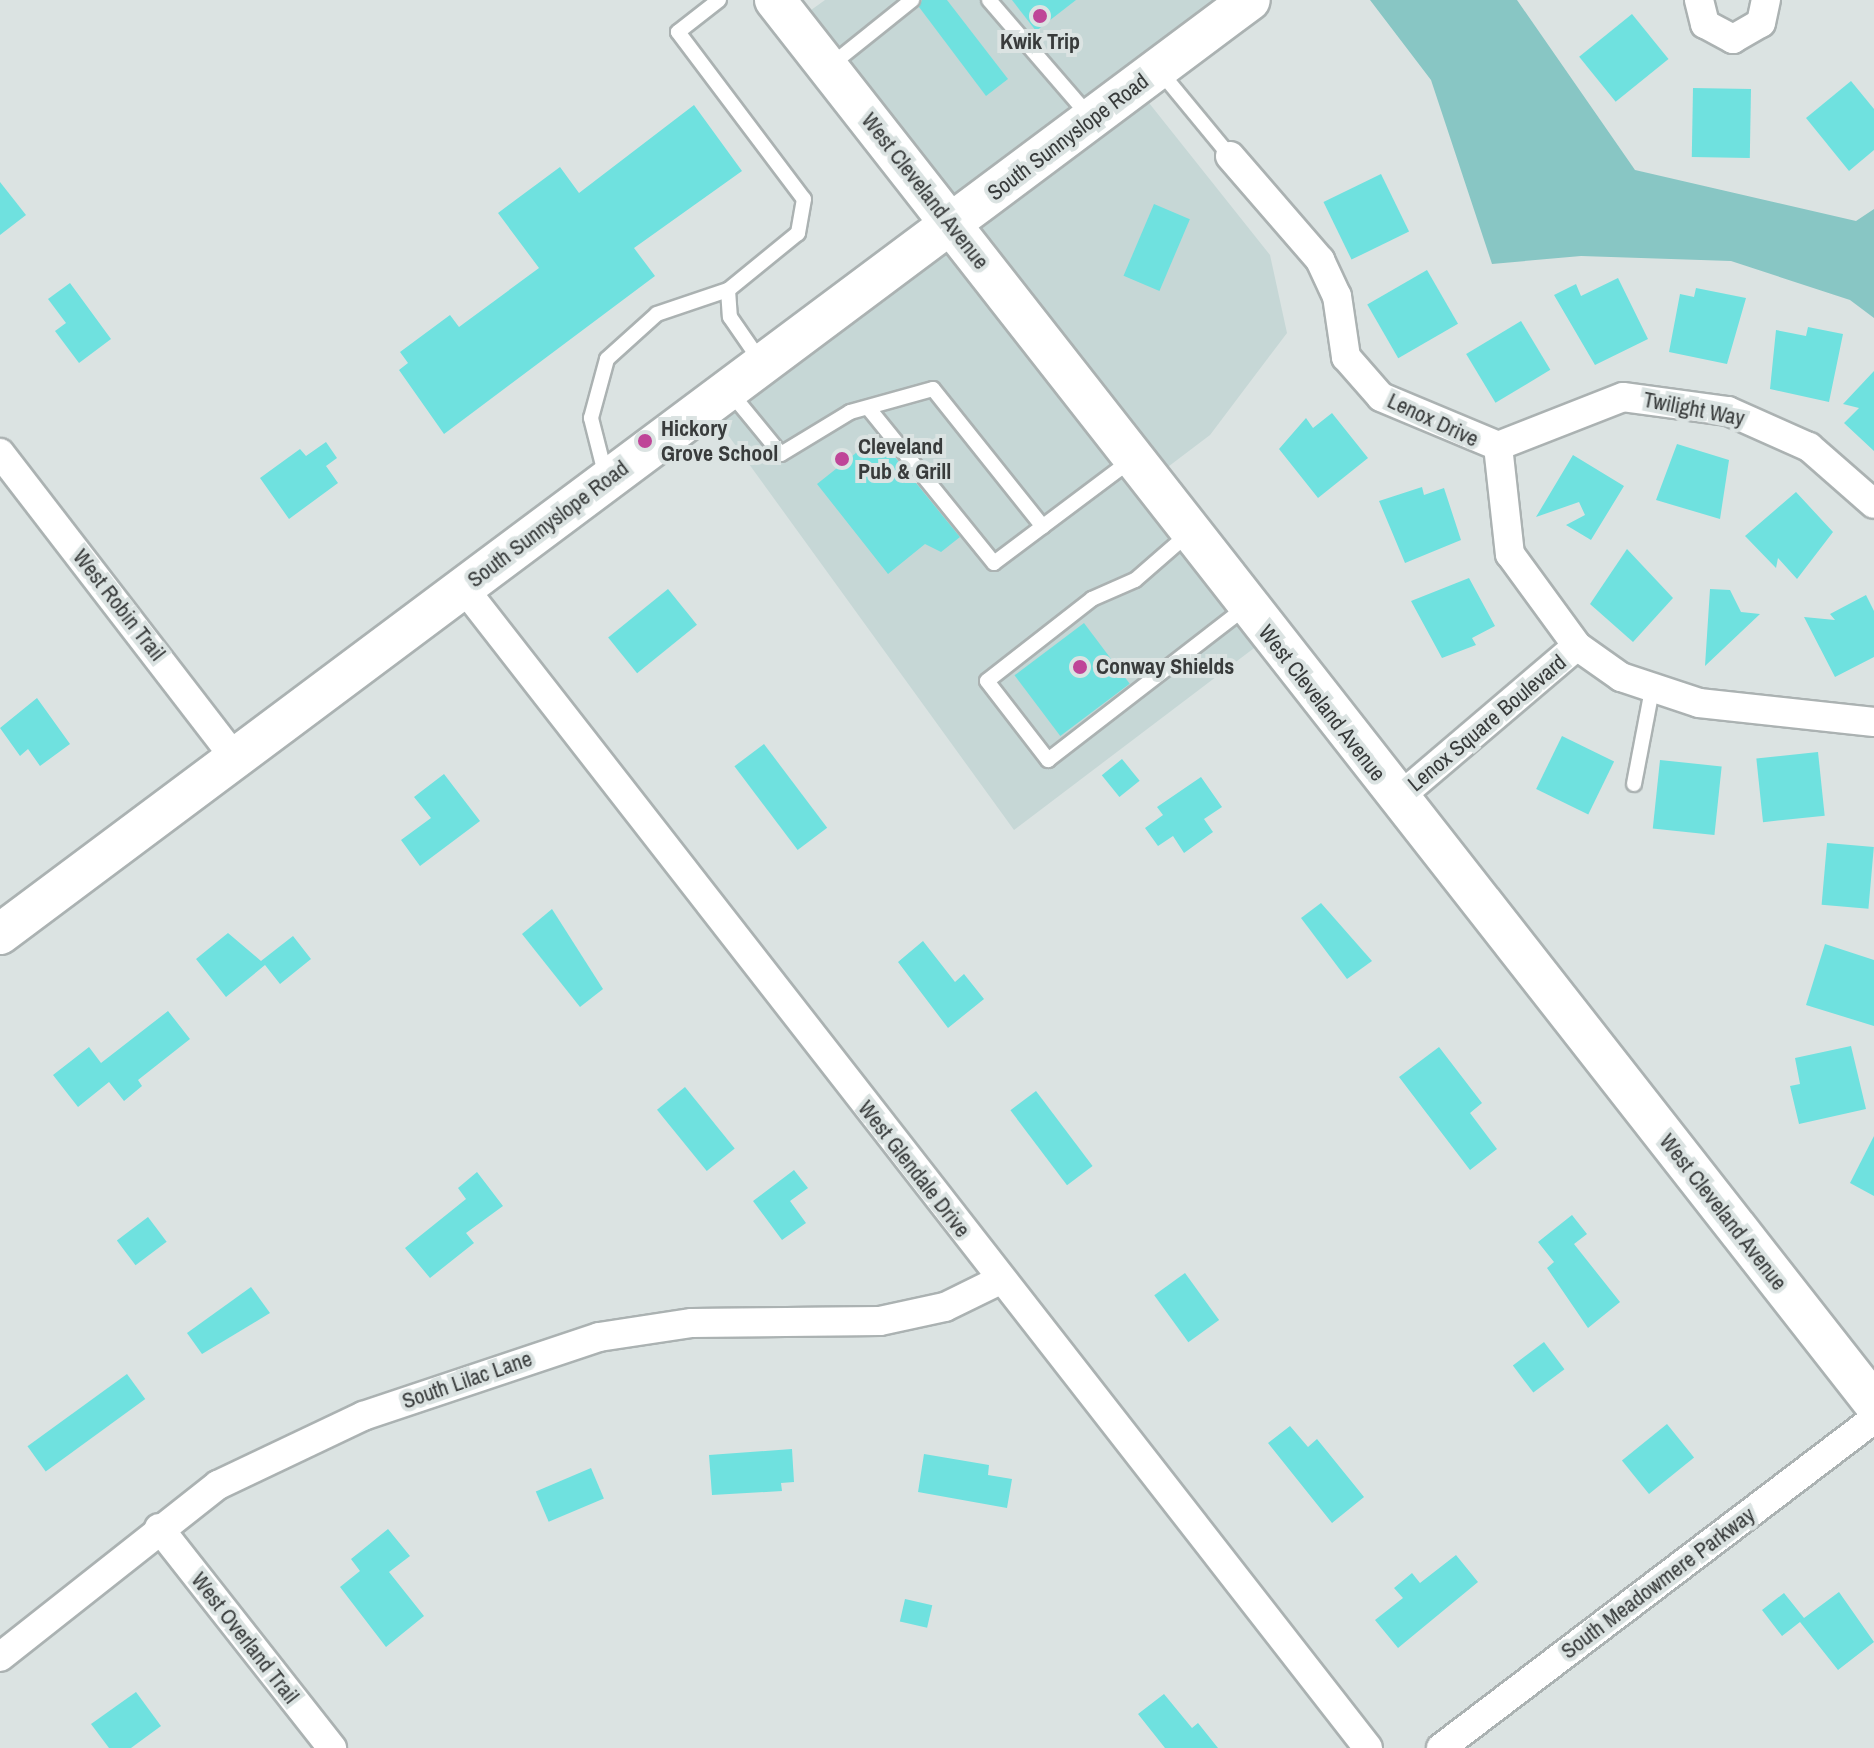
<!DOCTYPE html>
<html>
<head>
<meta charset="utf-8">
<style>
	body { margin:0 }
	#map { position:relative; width:1874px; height:1748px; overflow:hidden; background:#dbe3e2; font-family:"Archivo Narrow",sans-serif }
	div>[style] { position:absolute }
	.built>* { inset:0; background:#c6d7d6 }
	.green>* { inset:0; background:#88c6c4 }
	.building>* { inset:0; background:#6fe1df; transform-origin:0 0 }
	.roads { filter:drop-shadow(2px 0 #abb2b2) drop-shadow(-2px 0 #abb2b2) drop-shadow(0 2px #abb2b2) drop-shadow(0 -2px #abb2b2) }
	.lane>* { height:14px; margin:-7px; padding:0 7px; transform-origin:7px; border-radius:7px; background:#fff }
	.street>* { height:28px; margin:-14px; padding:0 14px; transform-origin:14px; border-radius:14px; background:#fff }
	.secondary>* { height:40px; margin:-20px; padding:0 20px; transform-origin:20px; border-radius:20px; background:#fff }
	.dots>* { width:22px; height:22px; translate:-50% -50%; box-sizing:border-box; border:4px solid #dbe3e2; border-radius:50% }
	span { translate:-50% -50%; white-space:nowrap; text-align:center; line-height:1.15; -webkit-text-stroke:8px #dbe3e2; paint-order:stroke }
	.poi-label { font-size:22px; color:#383b3b; font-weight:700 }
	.left { translate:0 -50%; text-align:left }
	.street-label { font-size:22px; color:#383b3b }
</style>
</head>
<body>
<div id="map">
	<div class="built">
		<i style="clip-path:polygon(825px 0,1218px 0,1122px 69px,1270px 255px,1287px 333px,1210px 435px,1148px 482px,1270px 636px,1014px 830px,707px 406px,951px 224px,793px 23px)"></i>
	</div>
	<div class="green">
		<i style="clip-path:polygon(1370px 0,1517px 0,1635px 170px,1856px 221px,1874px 209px,1874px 318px,1850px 300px,1731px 261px,1581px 256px,1492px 264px,1431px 80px)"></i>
	</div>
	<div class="building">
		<i style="clip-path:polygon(922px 0,947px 0,1008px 79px,986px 96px,919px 7px)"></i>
		<i style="clip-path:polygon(1012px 0,1076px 0,1036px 31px)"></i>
		<i style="left:1632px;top:14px;width:58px;height:68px;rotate:51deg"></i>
		<i style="clip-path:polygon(1851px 81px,1874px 109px,1874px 150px,1849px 171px,1806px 118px)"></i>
		<i style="left:1693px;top:88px;width:58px;height:69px;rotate:1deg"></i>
		<i style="clip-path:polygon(694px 105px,742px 171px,634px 248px,655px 276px,444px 434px,399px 370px,408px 363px,400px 352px,450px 315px,459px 327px,539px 268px,498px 213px,560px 167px,579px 193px)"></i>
		<i style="left:1381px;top:174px;width:64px;height:64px;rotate:64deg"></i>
		<i style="clip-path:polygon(0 182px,26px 215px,0 235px)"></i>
		<i style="left:1154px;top:204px;width:39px;height:78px;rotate:23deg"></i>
		<i style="left:1427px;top:270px;width:62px;height:69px;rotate:60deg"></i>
		<i style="clip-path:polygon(1618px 278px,1648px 339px,1595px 365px,1554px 295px,1576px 284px,1581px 296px)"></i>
		<i style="clip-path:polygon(70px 283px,111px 339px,79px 363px,55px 331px,66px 323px,48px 299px)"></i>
		<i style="clip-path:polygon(1696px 288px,1746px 298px,1727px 364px,1669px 352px,1680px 294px,1694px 297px)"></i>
		<i style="left:1521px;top:321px;width:57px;height:64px;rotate:59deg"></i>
		<i style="clip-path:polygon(1808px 327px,1843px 334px,1829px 402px,1770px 389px,1776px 330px,1806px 336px)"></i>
		<i style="clip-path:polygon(1874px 371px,1874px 451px,1844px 423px,1859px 408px,1843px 404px)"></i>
		<i style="clip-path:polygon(1332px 413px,1368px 458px,1318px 498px,1279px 449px,1306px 418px,1313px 428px)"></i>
		<i style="clip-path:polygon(871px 441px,879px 451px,885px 445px,960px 537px,941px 552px,925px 544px,888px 574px,817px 484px)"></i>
		<i style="clip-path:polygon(326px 442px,337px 458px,326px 466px,338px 483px,289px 519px,260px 478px,300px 449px,306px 456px)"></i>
		<i style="clip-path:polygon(1677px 444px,1729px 460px,1720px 519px,1656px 500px)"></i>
		<i style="clip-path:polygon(1573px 455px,1624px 486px,1591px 540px,1566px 525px,1585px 515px,1579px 502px,1536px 517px)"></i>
		<i style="clip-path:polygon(1422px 487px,1424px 495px,1444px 488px,1461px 540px,1405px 563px,1379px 501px)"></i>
		<i style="clip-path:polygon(1796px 492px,1833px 532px,1797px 579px,1778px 558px,1776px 568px,1745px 536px)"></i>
		<i style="clip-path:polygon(1627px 549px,1673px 598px,1633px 642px,1590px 604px)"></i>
		<i style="clip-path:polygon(1469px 578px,1495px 626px,1472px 638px,1476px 645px,1442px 658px,1411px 601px)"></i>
		<i style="left:668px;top:589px;width:46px;height:77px;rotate:51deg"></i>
		<i style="clip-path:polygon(1710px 589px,1730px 590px,1741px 612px,1760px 614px,1705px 666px)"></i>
		<i style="clip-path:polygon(1866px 595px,1874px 611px,1874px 657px,1835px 677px,1804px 617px,1835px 620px,1830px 614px)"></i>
		<i style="left:1084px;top:623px;width:76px;height:87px;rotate:53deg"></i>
		<i style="clip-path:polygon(37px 698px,70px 744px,40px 766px,28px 749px,20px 756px,0 728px)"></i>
		<i style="left:1562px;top:736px;width:58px;height:59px;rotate:26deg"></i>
		<i style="left:764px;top:744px;width:105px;height:37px;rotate:53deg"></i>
		<i style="left:1818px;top:752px;width:64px;height:62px;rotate:84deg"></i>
		<i style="left:1122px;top:759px;width:28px;height:26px;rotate:51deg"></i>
		<i style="left:1660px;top:760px;width:62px;height:69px;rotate:6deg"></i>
		<i style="clip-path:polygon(444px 774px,480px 821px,420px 866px,401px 840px,431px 818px,414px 797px)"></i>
		<i style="clip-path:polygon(1201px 777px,1222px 807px,1204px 819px,1213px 832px,1184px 853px,1173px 836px,1158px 846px,1145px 828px,1163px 815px,1157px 807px)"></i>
		<i style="left:1827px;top:843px;width:47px;height:62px;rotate:5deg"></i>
		<i style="clip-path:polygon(1321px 903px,1372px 961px,1347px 979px,1301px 918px)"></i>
		<i style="clip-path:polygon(552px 909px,603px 989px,580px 1007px,522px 934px)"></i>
		<i style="clip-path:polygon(228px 933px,261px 961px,293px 936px,311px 959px,280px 984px,265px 965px,226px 997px,196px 959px)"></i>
		<i style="clip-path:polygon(923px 941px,955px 982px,964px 974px,984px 999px,948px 1028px,898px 962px)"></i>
		<i style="clip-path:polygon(1825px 944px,1874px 960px,1874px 1026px,1806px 1005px)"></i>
		<i style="clip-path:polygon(168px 1011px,190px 1039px,138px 1080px,142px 1086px,124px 1101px,109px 1082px,78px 1107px,53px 1075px,89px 1047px,101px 1063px)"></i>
		<i style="clip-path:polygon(1851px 1046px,1866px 1109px,1799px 1124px,1790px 1086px,1800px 1084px,1795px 1058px)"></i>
		<i style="clip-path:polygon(1439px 1047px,1482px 1103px,1470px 1113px,1497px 1149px,1470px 1170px,1399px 1077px)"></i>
		<i style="left:685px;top:1087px;width:79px;height:36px;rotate:51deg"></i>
		<i style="left:1036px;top:1091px;width:94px;height:32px;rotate:53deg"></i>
		<i style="clip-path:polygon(1874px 1136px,1874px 1196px,1850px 1183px)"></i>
		<i style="clip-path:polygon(794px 1170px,808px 1188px,790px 1201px,806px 1223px,782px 1240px,753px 1201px)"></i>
		<i style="clip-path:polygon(477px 1172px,503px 1206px,466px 1233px,474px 1243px,430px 1278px,405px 1248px,466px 1199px,458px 1188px)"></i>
		<i style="clip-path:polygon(1572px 1215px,1587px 1234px,1574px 1244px,1620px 1302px,1588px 1328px,1547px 1268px,1554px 1262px,1538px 1242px)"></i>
		<i style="left:148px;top:1217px;width:31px;height:39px;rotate:53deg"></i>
		<i style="left:1185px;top:1273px;width:58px;height:38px;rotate:54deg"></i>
		<i style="clip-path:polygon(251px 1287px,270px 1313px,202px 1354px,187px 1333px)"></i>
		<i style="left:1544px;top:1342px;width:34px;height:39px;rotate:53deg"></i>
		<i style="left:127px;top:1374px;width:31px;height:123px;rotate:54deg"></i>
		<i style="left:1667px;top:1424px;width:43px;height:58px;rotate:51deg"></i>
		<i style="clip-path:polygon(1290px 1426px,1308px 1447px,1317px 1439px,1364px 1497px,1332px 1523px,1268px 1443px)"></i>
		<i style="clip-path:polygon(792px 1449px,794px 1482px,781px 1483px,782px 1491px,712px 1495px,709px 1455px)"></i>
		<i style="clip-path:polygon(924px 1454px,989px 1465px,988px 1475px,1012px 1479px,1007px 1508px,918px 1492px)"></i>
		<i style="left:591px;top:1468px;width:33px;height:60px;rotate:67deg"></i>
		<i style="clip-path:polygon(388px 1529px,410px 1556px,389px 1572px,424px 1616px,386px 1647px,340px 1587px,360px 1571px,351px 1559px)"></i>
		<i style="clip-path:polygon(1456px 1555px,1478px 1582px,1398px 1648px,1375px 1620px,1403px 1598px,1394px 1588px,1412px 1573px,1420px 1583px)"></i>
		<i style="clip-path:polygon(1839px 1592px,1874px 1642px,1838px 1670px,1800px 1622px,1782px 1636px,1762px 1610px,1784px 1593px,1804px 1618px)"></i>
		<i style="left:905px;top:1599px;width:28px;height:23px;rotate:13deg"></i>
		<i style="clip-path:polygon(136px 1692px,161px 1726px,131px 1748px,109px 1748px,91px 1724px)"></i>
		<i style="clip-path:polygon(1164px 1694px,1192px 1728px,1198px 1723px,1218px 1748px,1165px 1748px,1138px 1714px)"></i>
	</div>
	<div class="roads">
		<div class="lane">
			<i style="left:719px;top:0;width:52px;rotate:142deg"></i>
			<i style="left:678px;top:32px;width:209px;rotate:53deg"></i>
			<i style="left:804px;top:199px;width:35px;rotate:100deg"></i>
			<i style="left:798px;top:233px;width:90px;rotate:140.8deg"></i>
			<i style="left:728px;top:290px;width:27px;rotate:86deg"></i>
			<i style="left:730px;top:317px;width:55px;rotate:55.4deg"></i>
			<i style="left:989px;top:0;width:153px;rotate:49.2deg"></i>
			<i style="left:831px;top:65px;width:104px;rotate:-38.7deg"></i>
			<i style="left:1159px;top:70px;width:112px;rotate:50.5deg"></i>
			<i style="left:730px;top:392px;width:80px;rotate:50.6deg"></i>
			<i style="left:781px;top:454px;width:81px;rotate:-31.3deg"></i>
			<i style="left:850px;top:412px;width:86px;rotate:-15.5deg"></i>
			<i style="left:933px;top:389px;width:176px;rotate:51.4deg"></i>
			<i style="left:870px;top:410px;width:197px;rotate:51deg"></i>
			<i style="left:994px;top:563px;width:171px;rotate:-36.9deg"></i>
			<i style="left:606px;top:477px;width:61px;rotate:-104.3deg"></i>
			<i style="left:591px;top:418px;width:61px;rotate:-74.8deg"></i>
			<i style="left:607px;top:359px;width:67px;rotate:-42deg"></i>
			<i style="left:657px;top:314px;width:75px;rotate:-18.7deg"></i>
			<i style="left:1188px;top:534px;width:70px;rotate:139deg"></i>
			<i style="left:1135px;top:580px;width:47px;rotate:156.2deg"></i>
			<i style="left:1092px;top:599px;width:133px;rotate:142deg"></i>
			<i style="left:987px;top:681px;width:100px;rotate:52.3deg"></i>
			<i style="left:1048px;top:760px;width:250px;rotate:-37.7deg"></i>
			<i style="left:1634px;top:784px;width:96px;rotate:-79.2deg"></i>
		</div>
		<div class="street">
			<i style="left:1699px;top:0;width:25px;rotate:76deg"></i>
			<i style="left:1705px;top:24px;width:32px;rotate:28deg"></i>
			<i style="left:1733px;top:39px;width:32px;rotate:-30deg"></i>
			<i style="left:1761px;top:23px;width:24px;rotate:-78deg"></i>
			<i style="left:1230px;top:156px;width:138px;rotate:49.1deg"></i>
			<i style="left:1320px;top:260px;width:40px;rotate:65deg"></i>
			<i style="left:1337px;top:296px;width:62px;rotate:81.6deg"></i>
			<i style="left:1346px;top:357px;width:53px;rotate:48.8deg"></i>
			<i style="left:1381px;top:397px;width:127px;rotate:22.7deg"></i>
			<i style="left:1498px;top:446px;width:134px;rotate:-21.4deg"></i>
			<i style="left:1623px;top:397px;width:106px;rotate:7.6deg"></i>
			<i style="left:1728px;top:411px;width:89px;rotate:24deg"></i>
			<i style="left:1809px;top:447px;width:86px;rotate:41.2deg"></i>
			<i style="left:1498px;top:446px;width:109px;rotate:83.7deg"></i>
			<i style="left:1510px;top:554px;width:114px;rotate:53.9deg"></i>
			<i style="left:1577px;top:646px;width:54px;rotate:35.2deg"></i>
			<i style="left:1621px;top:677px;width:82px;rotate:18.4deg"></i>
			<i style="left:1699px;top:703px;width:176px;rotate:6.2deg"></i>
			<i style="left:0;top:453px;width:385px;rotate:52.4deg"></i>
			<i style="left:463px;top:587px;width:1472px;rotate:52.06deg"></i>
			<i style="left:1397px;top:799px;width:236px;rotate:-40.4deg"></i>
			<i style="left:159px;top:1528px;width:280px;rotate:51.8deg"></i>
			<i style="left:0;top:1657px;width:278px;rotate:-38.3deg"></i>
			<i style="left:218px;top:1485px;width:161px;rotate:-25.4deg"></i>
			<i style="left:363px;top:1416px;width:249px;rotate:-18.5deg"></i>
			<i style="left:599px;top:1337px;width:94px;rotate:-8.6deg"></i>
			<i style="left:692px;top:1323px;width:188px;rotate:-0.6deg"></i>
			<i style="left:880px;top:1321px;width:66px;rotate:-12.2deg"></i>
			<i style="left:945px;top:1307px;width:61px;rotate:-26.1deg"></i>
			<i style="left:1441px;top:1748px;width:544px;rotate:-37.23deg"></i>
		</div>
		<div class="secondary">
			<i style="left:775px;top:0;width:1782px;rotate:51.93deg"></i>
			<i style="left:0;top:934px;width:1560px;rotate:-36.77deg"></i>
		</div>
	</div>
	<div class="dots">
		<i style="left:1040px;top:16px;background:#bf4598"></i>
		<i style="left:645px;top:441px;background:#bf4598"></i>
		<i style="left:842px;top:459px;background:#bf4598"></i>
		<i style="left:1080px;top:667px;background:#bf4598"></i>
	</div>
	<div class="poi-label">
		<span style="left:1040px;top:42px">Kwik Trip</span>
		<span class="left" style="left:661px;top:441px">Hickory<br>Grove School</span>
		<span class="left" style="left:858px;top:459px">Cleveland<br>Pub &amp; Grill</span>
		<span class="left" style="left:1096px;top:667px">Conway Shields</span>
	</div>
	<div class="street-label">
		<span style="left:1068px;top:137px;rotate:-37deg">South Sunnyslope Road</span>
		<span style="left:925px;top:191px;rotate:52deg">West Cleveland Avenue</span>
		<span style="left:1694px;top:409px;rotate:11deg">Twilight Way</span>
		<span style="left:1433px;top:420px;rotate:25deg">Lenox Drive</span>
		<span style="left:548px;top:524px;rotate:-37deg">South Sunnyslope Road</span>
		<span style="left:119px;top:605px;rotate:52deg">West Robin Trail</span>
		<span style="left:1322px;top:703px;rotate:52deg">West Cleveland Avenue</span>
		<span style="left:1487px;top:723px;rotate:-40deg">Lenox Square Boulevard</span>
		<span style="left:914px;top:1169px;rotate:52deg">West Glendale Drive</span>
		<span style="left:1723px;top:1212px;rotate:52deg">West Cleveland Avenue</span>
		<span style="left:467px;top:1380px;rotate:-19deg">South Lilac Lane</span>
		<span style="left:1658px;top:1583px;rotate:-37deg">South Meadowmere Parkway</span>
		<span style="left:245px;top:1638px;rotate:52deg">West Overland Trail</span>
	</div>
</div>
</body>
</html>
